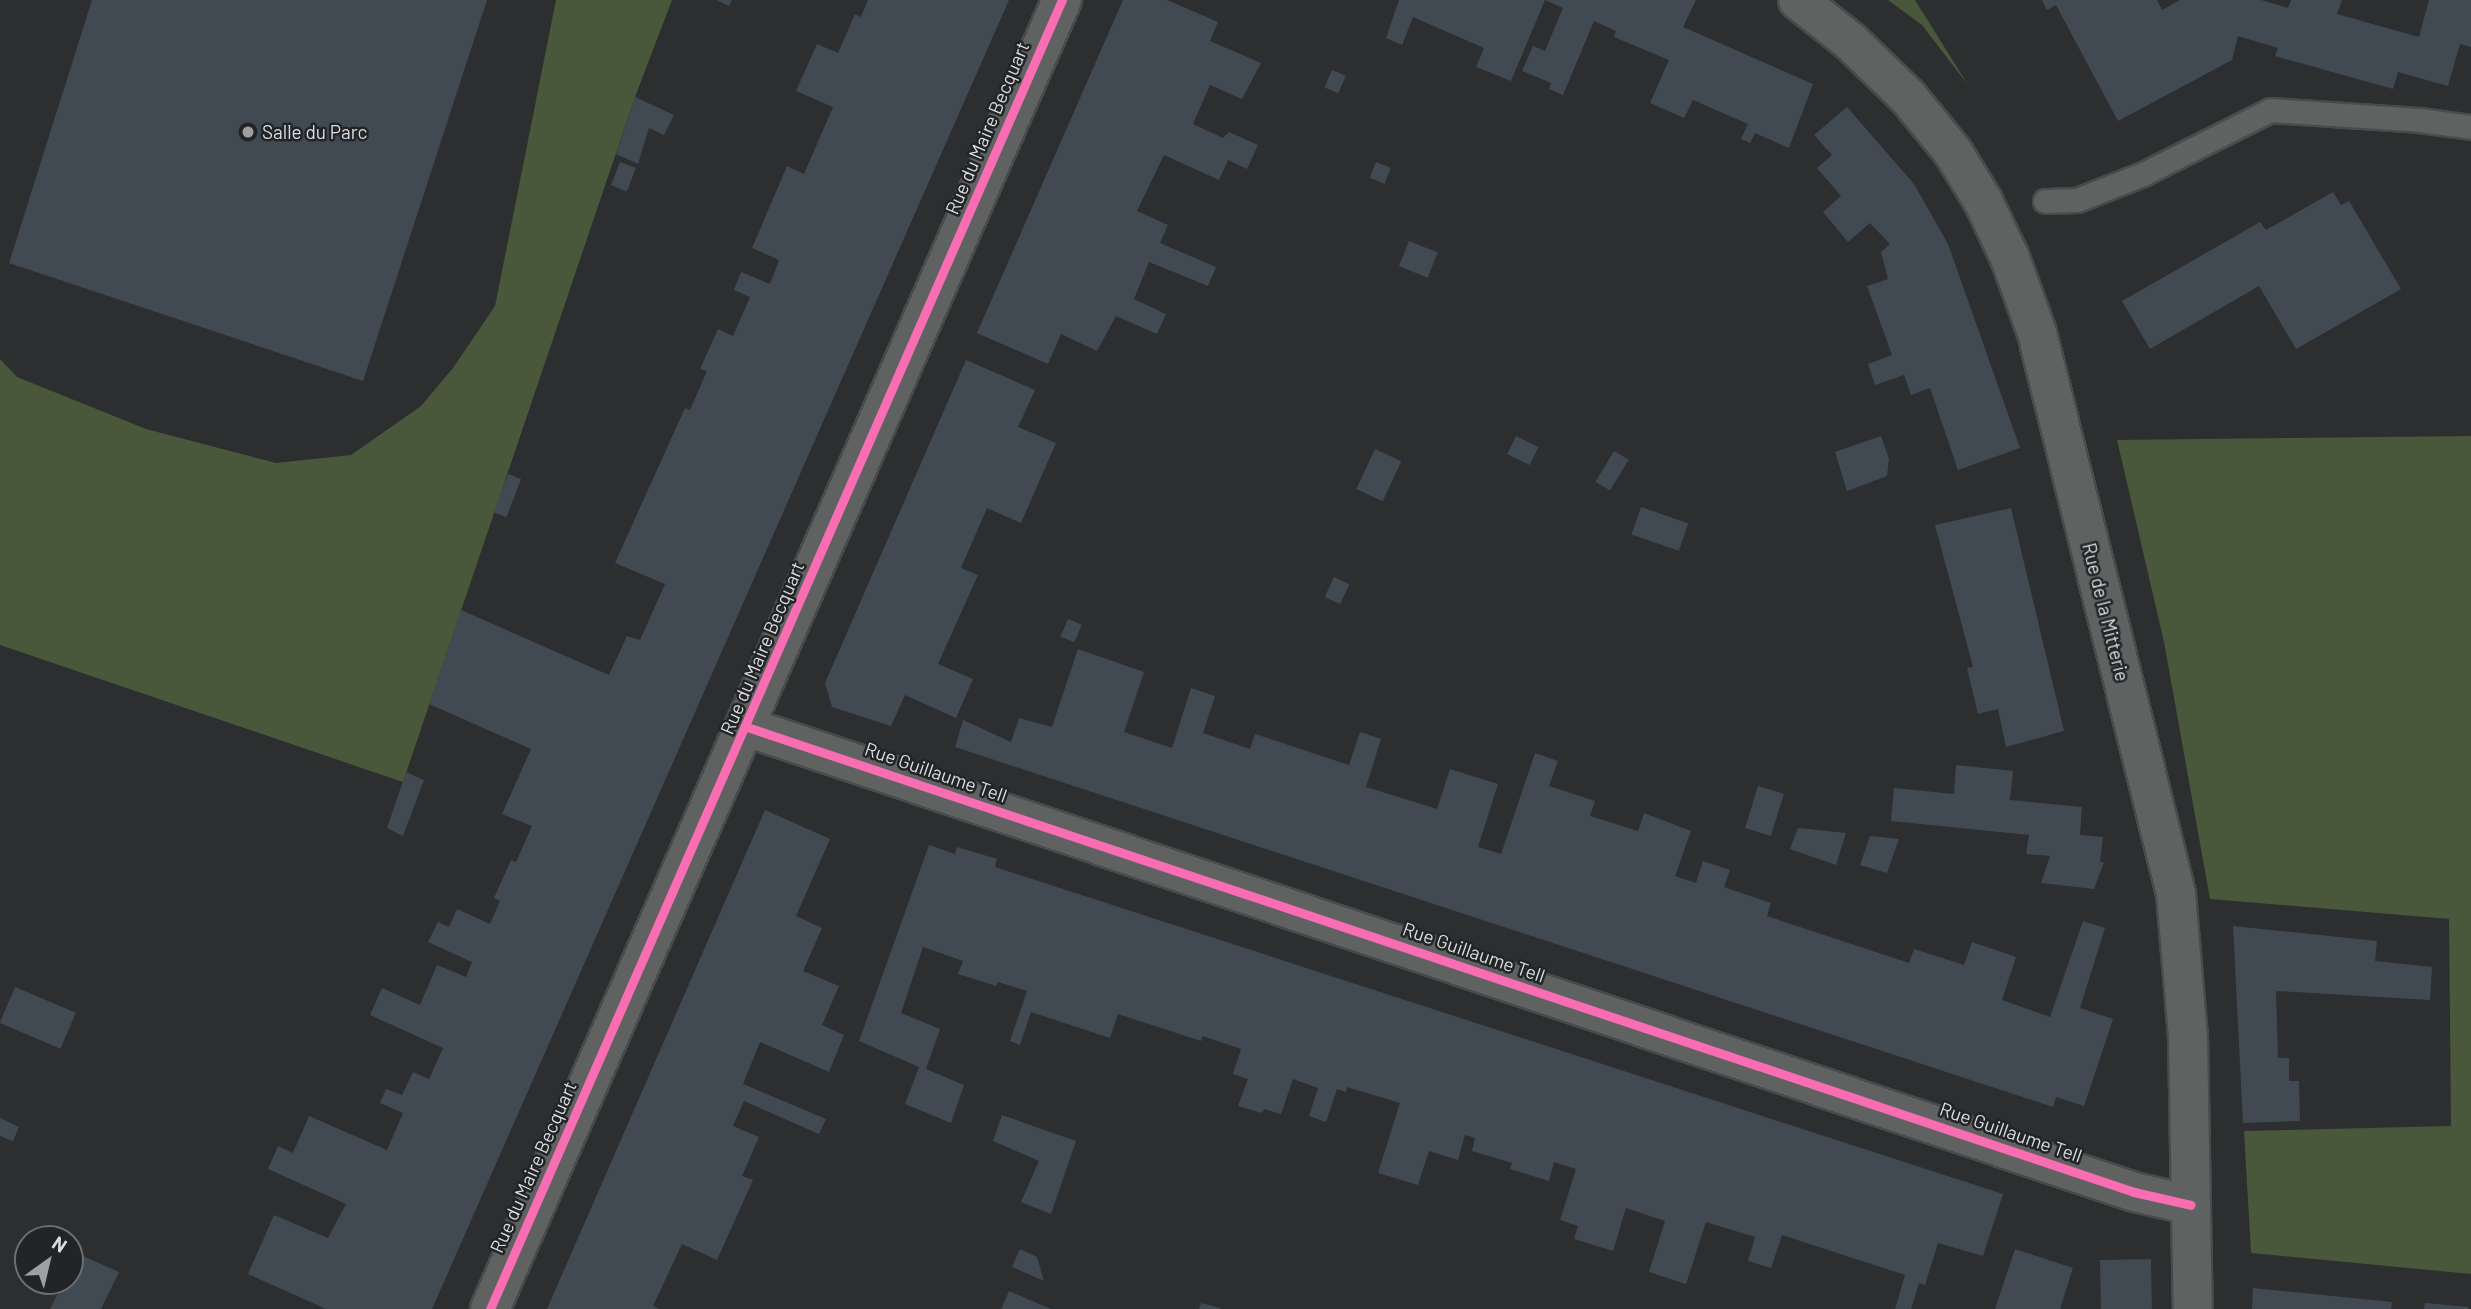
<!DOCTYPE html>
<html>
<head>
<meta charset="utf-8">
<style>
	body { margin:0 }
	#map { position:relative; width:2471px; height:1309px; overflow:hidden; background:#2c2e30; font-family:Barlow,sans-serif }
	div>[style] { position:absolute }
	.green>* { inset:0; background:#49573a }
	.building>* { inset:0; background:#414a53; transform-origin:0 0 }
	.roads { filter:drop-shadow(2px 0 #494a4b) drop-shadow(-2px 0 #494a4b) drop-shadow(0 2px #494a4b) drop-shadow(0 -2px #494a4b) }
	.lane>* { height:23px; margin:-11.5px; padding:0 11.5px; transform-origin:11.5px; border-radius:11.5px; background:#606161 }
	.street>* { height:38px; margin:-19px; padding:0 19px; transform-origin:19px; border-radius:19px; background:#606161 }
	.cycleway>* { height:9px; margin:-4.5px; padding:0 4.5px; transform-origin:4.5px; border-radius:4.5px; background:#f96db3 }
	.dots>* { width:19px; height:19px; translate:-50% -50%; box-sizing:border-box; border:4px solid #222427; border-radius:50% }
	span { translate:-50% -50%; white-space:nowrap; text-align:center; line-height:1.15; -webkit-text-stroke:5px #222427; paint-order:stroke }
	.street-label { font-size:19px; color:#dbdddf }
	.poi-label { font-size:19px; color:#dbdddf }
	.left { translate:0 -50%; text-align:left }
	.north { position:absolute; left:14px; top:1225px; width:70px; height:70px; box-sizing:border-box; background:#222427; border:2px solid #6c6e71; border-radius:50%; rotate:34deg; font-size:19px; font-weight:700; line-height:28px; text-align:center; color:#dbdddf }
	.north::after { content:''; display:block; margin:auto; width:24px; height:32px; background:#9ea0a2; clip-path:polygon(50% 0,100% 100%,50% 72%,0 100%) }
</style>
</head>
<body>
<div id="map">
	<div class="green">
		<i style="clip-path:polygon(556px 0,672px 0,635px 97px,403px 782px,0 645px,0 359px,17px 377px,146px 429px,276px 463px,351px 455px,421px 406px,453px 368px,495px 306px)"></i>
		<i style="clip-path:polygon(1888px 0,1915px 0,1968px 85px,1922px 25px)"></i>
		<i style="clip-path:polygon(2471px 436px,2471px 1274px,2251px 1253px,2244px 1131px,2451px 1126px,2449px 919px,2210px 899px,2164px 642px,2117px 440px)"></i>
	</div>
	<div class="building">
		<i style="clip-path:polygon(92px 0,487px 0,363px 381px,9px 263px)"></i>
		<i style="clip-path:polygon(716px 0,732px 0,729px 6px)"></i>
		<i style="clip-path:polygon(868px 0,1009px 0,432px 1309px,326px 1309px,248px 1274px,274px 1215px,328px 1238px,346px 1204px,268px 1169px,278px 1146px,293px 1153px,309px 1116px,387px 1150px,403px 1113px,380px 1103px,386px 1089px,402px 1095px,413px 1072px,429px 1079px,443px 1048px,370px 1015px,382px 988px,420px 1005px,437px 965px,466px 977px,472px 962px,428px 942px,438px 922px,449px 927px,457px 909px,490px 924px,500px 901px,494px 898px,511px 860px,516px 862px,532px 826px,502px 814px,531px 749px,429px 704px,461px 610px,609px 675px,627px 636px,640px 640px,665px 584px,615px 563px,685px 408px,690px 410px,707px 371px,700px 369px,718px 329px,733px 336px,750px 297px,734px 290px,741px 272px,770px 284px,779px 260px,752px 248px,787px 166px,804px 174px,833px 107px,796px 91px,817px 44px,838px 53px,855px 14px,861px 17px)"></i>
		<i style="clip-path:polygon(1123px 0,1167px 0,1218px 22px,1210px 41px,1261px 63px,1242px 99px,1210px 85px,1193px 124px,1223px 138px,1229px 132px,1258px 145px,1247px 169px,1228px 160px,1219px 180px,1164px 155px,1137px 211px,1168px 225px,1160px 243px,1216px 267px,1208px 286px,1149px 262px,1134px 299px,1166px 314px,1157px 334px,1116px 316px,1097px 351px,1061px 334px,1048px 364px,977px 333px)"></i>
		<i style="clip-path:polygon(1399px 0,1545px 0,1511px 81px,1476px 67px,1484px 48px,1413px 17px,1402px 45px,1386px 38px)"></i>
		<i style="clip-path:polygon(1545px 0,1696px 0,1683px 27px,1813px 84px,1789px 148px,1755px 133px,1750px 143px,1741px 139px,1748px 124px,1693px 100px,1684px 118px,1650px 103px,1669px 60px,1614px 37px,1616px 31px,1594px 21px,1563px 95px,1549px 89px,1551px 83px,1522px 71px,1533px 46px,1545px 51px,1563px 8px)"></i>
		<i style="clip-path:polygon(2042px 0,2157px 0,2162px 10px,2180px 0,2261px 0,2288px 8px,2291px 0,2342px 0,2337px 14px,2419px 37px,2429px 0,2471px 0,2471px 47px,2460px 44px,2448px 86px,2398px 72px,2393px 89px,2275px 56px,2278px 48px,2238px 36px,2232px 60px,2118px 121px,2056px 5px,2047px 10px)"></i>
		<i style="left:1332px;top:70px;width:15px;height:19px;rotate:23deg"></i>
		<i style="clip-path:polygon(635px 97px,674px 115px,664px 135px,649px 128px,638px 164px,616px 154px)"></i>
		<i style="clip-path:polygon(1847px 107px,1914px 184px,1948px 244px,2020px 448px,1958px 470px,1930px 388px,1911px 395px,1904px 375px,1875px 385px,1868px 364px,1892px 355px,1867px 286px,1888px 279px,1881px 252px,1890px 244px,1870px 223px,1848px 242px,1823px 212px,1841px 196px,1817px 168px,1832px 155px,1814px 135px)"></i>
		<i style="left:620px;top:162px;width:17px;height:25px;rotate:21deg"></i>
		<i style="left:1376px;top:162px;width:16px;height:17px;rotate:22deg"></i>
		<i style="clip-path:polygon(2333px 192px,2341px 205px,2349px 201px,2401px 289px,2296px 349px,2259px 286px,2150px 349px,2122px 301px,2260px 222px,2266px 230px)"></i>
		<i style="left:1409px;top:241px;width:31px;height:27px;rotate:22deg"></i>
		<i style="clip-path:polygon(966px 360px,1035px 390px,1018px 427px,1056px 443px,1021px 523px,987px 508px,961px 568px,978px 575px,938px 664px,973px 679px,956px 718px,905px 695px,891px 726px,832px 707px,825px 683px)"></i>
		<i style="left:1516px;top:436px;width:25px;height:20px;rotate:26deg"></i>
		<i style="clip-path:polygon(1881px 436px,1889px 459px,1887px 476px,1847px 491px,1835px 452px)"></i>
		<i style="left:1375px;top:449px;width:29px;height:44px;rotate:25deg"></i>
		<i style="left:1614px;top:451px;width:17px;height:36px;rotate:31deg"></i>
		<i style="left:508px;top:474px;width:14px;height:41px;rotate:21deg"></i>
		<i style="left:1641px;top:507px;width:50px;height:29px;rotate:19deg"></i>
		<i style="clip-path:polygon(2011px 508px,2064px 731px,2006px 747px,1998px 709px,1978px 714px,1967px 668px,1973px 667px,1935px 525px)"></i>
		<i style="left:1334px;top:577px;width:17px;height:22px;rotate:25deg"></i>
		<i style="left:1068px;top:619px;width:15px;height:19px;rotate:23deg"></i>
		<i style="clip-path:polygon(1078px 649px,1144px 672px,1124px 732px,1172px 748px,1191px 688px,1215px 696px,1203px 733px,1250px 749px,1255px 734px,1349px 765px,1360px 732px,1381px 739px,1366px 787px,1392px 795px,1437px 809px,1450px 769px,1498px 784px,1478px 847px,1501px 854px,1535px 753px,1558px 761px,1549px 786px,1595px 801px,1590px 816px,1638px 831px,1644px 813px,1691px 831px,1675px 876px,1696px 883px,1703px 861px,1730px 870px,1724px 887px,1771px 903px,1767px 916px,1909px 963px,1914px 949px,1964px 965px,1972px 942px,2016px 957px,2002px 1000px,2050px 1017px,2083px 921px,2105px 928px,2080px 1008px,2113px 1019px,2084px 1106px,2056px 1097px,2053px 1107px,955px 747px,963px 720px,1011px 742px,1019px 718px,1052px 727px)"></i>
		<i style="clip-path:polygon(1956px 765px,2013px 771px,2010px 800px,2082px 807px,2080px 835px,2103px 837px,2100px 862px,2104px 862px,2094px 889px,2041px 883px,2050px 856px,2026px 854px,2029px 835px,1891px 821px,1894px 788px,1954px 794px)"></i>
		<i style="clip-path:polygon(406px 772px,424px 780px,403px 836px,387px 828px)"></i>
		<i style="left:1758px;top:786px;width:27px;height:44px;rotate:17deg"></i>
		<i style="clip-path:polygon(765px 810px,830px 839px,796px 916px,822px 928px,803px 971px,839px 986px,822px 1025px,844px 1035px,829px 1072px,760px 1042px,743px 1084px,826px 1119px,819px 1134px,744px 1101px,733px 1126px,759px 1137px,742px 1176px,753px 1180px,717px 1260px,682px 1244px,653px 1306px,659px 1309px,547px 1309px)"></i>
		<i style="clip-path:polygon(1798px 828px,1846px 833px,1836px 865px,1790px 849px)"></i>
		<i style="clip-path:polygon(1870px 836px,1899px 839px,1887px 873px,1860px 865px)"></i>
		<i style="clip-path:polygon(929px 845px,955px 854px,957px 847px,997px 859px,995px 867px,2003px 1194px,1983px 1256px,1938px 1243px,1925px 1285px,1919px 1283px,1911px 1309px,1895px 1309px,1905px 1275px,1782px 1235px,1771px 1268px,1748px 1261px,1755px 1237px,1706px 1222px,1686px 1284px,1649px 1272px,1665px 1221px,1626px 1208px,1613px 1251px,1574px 1239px,1578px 1226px,1560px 1220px,1576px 1169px,1554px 1162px,1549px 1181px,1510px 1169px,1512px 1163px,1472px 1151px,1475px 1138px,1465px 1135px,1458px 1160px,1429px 1151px,1418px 1185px,1378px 1173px,1400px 1103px,1347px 1087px,1346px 1092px,1337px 1089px,1326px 1122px,1309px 1116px,1318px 1088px,1293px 1079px,1281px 1114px,1264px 1109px,1262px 1113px,1238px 1106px,1248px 1079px,1233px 1074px,1241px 1049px,1203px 1036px,1201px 1041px,1118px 1014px,1110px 1038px,1031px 1012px,1020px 1045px,1010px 1041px,1027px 991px,998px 982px,996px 986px,958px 974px,963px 961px,923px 947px,901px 1013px,940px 1029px,926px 1069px,964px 1085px,951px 1123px,905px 1104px,919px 1067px,859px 1041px)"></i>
		<i style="clip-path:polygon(2233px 926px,2377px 941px,2375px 961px,2432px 967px,2430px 1000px,2276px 991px,2278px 1058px,2289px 1058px,2289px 1081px,2299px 1081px,2300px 1121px,2243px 1123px)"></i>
		<i style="left:15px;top:987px;width:66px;height:39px;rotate:23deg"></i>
		<i style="clip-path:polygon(1002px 1115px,1076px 1141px,1051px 1214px,1021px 1202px,1039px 1161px,993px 1141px)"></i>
		<i style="clip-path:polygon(0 1118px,19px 1127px,13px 1141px,0 1136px)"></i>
		<i style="clip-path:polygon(1020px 1249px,1037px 1257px,1044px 1281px,1012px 1267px)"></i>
		<i style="clip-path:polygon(2015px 1249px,2073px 1268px,2060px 1309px,1995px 1309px)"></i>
		<i style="clip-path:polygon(78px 1254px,119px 1272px,101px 1309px,50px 1309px,64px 1281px,70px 1281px,70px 1269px)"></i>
		<i style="left:2151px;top:1259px;width:50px;height:51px;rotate:89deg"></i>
		<i style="clip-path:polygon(2253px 1288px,2392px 1302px,2391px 1309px,2252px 1309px)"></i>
		<i style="clip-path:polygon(1009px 1291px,1032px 1301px,1051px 1309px,1001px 1309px)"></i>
		<i style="clip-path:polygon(1201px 1303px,1220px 1308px,1220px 1309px,1199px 1309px)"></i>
		<i style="clip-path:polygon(2425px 1303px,2468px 1307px,2468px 1309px,2424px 1309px)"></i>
	</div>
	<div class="roads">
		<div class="lane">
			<i style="left:2045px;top:201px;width:32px;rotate:-2deg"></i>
			<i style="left:2077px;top:200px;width:71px;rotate:-21.5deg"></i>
			<i style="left:2143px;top:174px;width:142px;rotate:-26.7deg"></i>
			<i style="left:2270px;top:110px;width:149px;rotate:3.8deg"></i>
			<i style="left:2419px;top:120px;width:52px;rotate:7.7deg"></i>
		</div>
		<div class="street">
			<i style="left:1798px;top:0;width:66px;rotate:38.3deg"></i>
			<i style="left:1850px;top:41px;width:81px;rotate:44deg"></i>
			<i style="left:1908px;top:97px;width:71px;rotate:50.7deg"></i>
			<i style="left:1953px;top:152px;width:57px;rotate:58.5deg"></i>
			<i style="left:1983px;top:201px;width:63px;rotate:64.7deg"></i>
			<i style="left:2010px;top:258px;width:80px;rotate:70.2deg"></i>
			<i style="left:2037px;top:333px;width:578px;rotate:76.08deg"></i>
			<i style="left:2176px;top:894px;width:143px;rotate:85.2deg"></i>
			<i style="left:2188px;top:1036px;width:273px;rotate:89deg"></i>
			<i style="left:747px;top:727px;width:1463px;rotate:18.53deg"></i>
			<i style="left:2134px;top:1192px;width:58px;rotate:12.8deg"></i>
			<i style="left:490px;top:1309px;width:1429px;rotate:-66.4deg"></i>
		</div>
	</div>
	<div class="cycleway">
		<i style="left:747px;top:727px;width:1463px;rotate:18.53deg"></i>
		<i style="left:2134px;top:1192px;width:58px;rotate:12.8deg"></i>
		<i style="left:490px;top:1309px;width:1429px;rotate:-66.4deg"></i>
	</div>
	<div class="dots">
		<i style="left:248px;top:132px;background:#9ea0a2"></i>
	</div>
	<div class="street-label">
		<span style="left:987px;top:128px;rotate:-67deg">Rue du Maire Becquart</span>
		<span style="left:2106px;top:612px;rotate:76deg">Rue de la Mitterie</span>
		<span style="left:762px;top:648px;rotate:-67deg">Rue du Maire Becquart</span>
		<span style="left:936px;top:772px;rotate:19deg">Rue Guillaume Tell</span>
		<span style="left:1474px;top:952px;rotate:19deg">Rue Guillaume Tell</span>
		<span style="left:2011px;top:1132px;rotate:19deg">Rue Guillaume Tell</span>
		<span style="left:533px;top:1167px;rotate:-66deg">Rue du Maire Becquart</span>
	</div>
	<div class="poi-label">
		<span class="left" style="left:262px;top:132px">Salle du Parc</span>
	</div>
	<div class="north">N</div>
</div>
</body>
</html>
